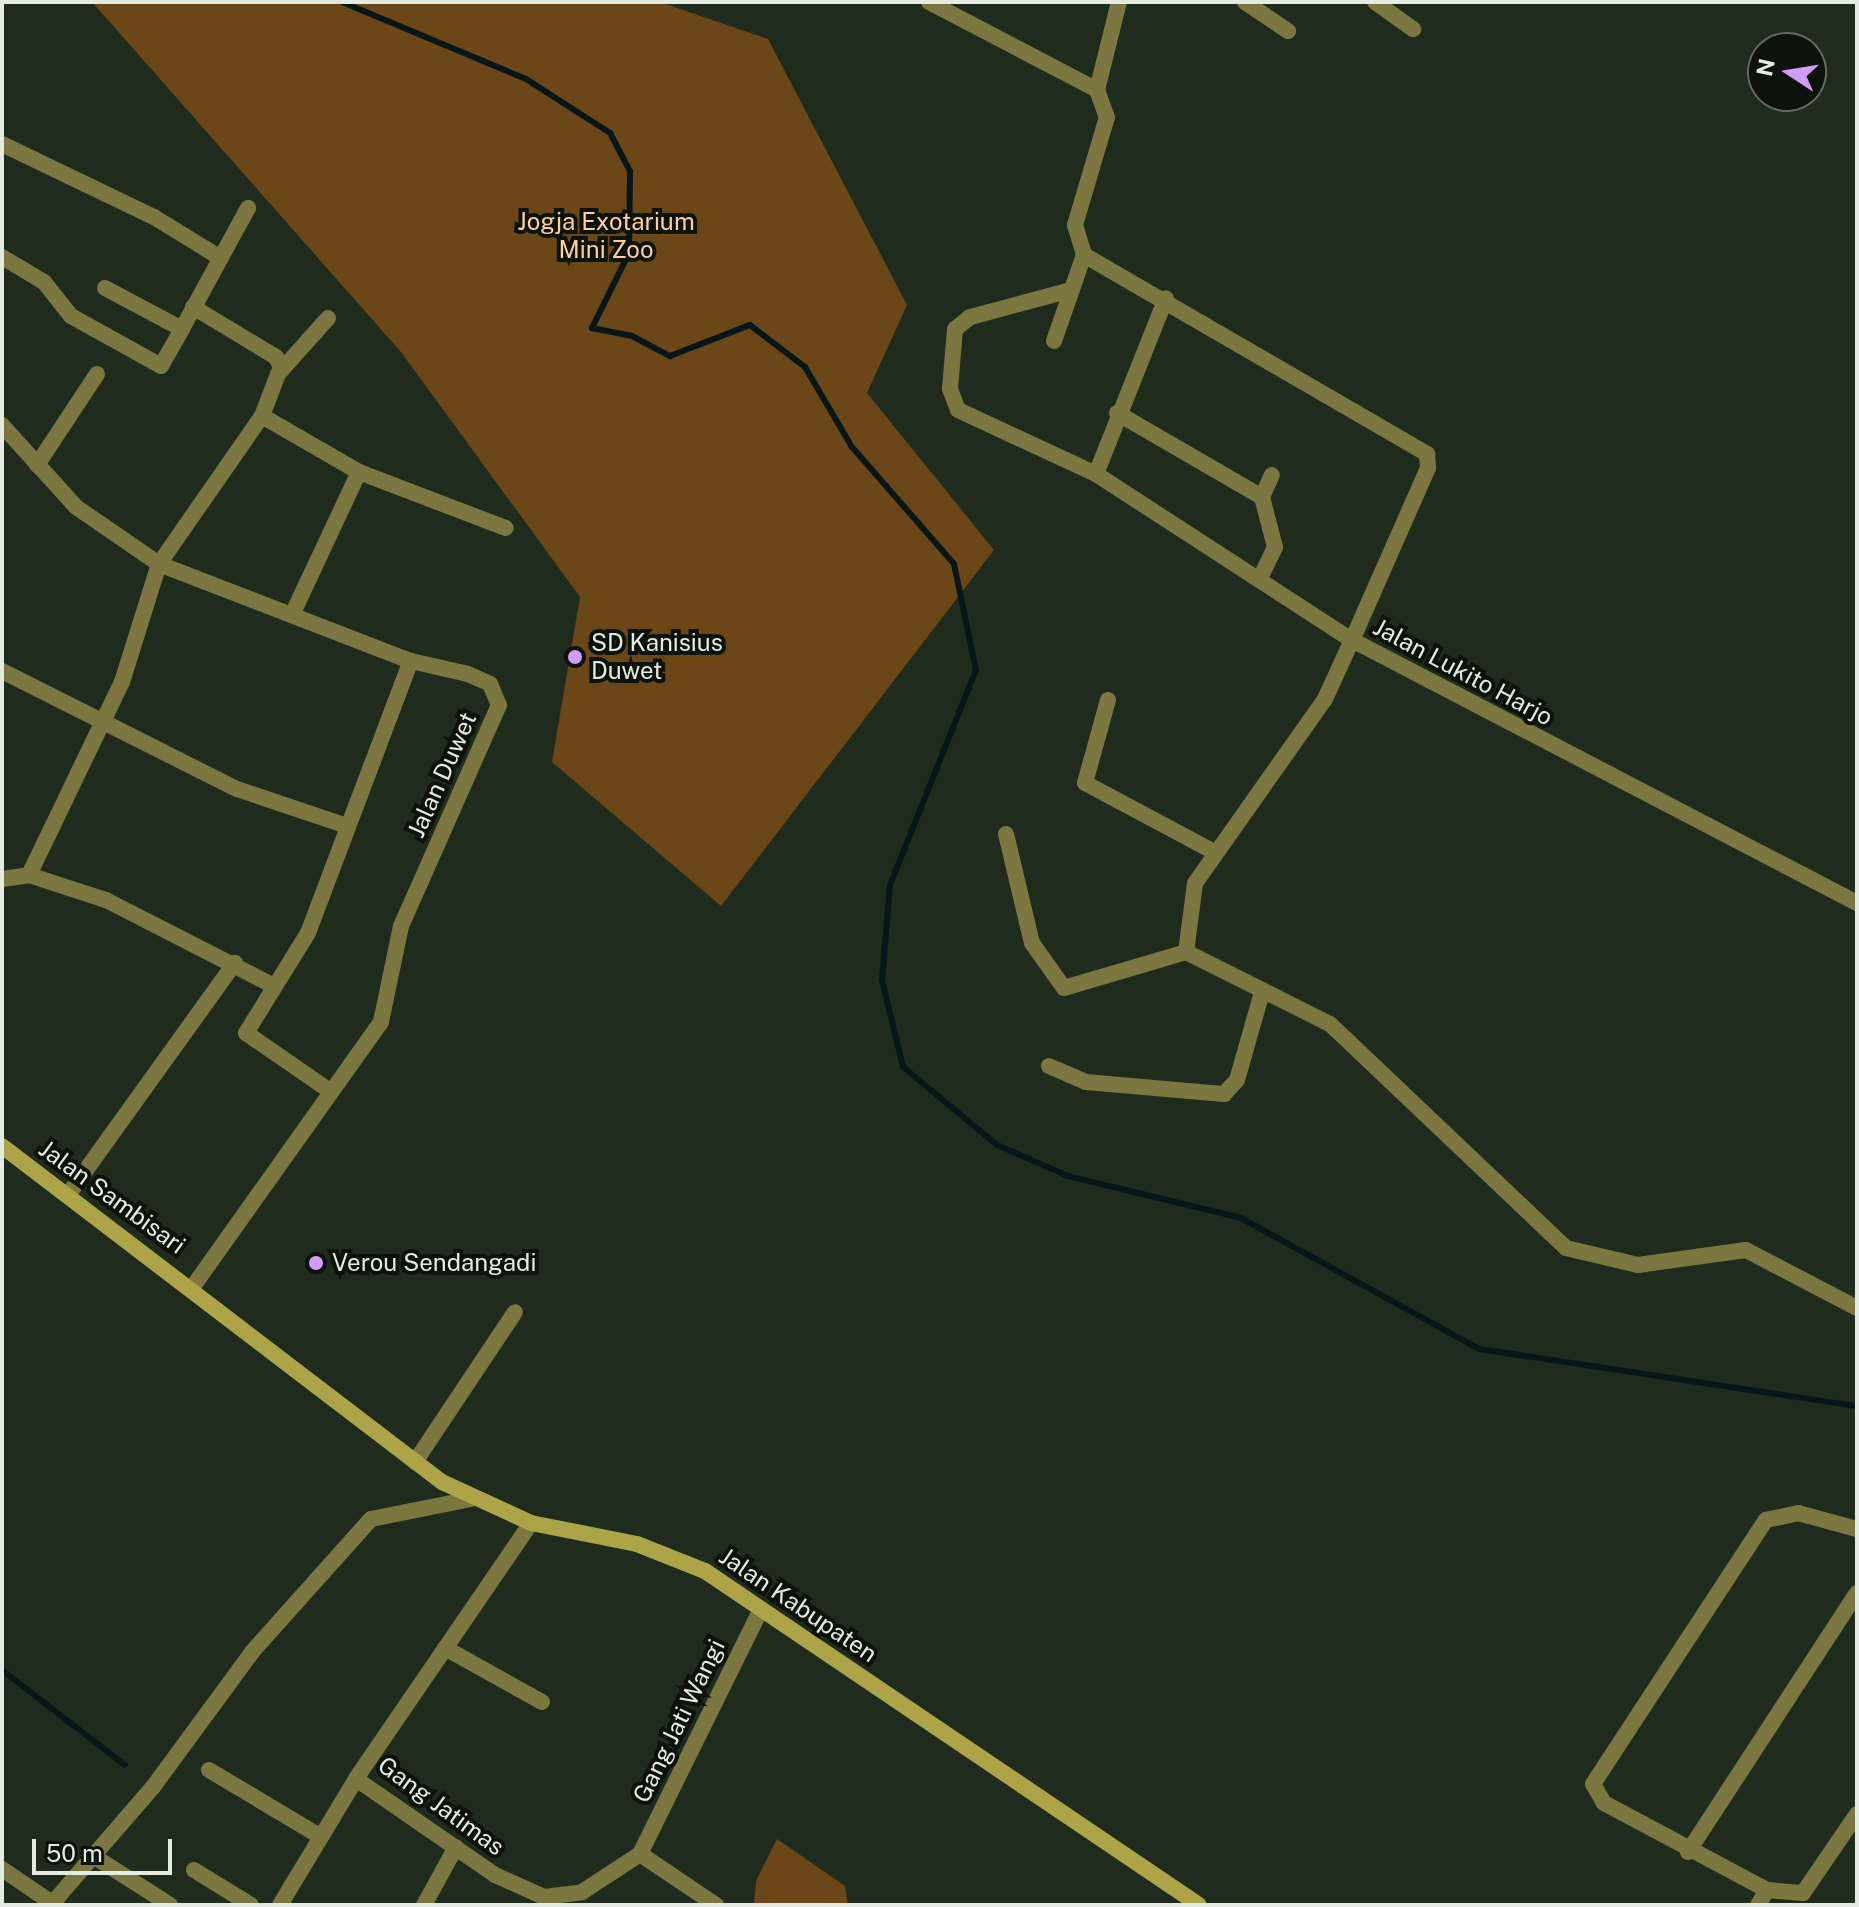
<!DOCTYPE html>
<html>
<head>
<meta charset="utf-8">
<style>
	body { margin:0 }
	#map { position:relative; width:1859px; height:1907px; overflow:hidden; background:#1f2b1c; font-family:"Public Sans",sans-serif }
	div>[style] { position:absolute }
	.green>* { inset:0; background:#6b4718 }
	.stream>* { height:6px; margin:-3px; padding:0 3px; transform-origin:3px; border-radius:3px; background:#071719 }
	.minor>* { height:16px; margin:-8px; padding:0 8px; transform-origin:8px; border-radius:8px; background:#7c7740 }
	.secondary>* { height:16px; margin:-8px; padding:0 8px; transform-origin:8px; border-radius:8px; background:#aca447 }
	.dots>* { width:22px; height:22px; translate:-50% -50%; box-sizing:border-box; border:4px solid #0d120b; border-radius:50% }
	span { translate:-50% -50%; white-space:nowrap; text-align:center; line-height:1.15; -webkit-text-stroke:8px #0d120b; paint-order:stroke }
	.park-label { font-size:24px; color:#fdd09d }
	.poi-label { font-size:24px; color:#e4ece1 }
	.left { translate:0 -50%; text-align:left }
	.street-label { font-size:24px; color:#e4ece1 }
	.frame { position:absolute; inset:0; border:4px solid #e4ece1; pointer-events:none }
	.north { position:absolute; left:1747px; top:32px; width:80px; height:80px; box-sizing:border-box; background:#0d120b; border:2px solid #636961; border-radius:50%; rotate:282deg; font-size:22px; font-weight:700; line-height:32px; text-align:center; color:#e4ece1 }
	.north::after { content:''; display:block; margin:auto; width:28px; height:36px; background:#d29cfd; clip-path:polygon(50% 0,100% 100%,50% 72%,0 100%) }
	.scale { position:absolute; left:32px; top:1839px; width:140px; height:36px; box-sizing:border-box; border:4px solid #e4ece1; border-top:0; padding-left:10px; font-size:24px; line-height:28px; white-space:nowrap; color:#e4ece1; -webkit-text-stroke:6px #0d120b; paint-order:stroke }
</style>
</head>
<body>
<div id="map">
	<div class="green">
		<i style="clip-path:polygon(92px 2px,660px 2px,768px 39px,907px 305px,867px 393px,994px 550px,721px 906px,552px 762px,580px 597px,401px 352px)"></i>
		<i style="clip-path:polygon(777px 1839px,845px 1886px,848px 1905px,754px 1905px,756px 1881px)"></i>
	</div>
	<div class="stream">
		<i style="left:342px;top:2px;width:199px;rotate:22.7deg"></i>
		<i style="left:526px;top:79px;width:100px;rotate:32.7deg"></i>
		<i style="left:610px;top:133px;width:43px;rotate:62.2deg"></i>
		<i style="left:630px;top:171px;width:82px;rotate:90.7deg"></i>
		<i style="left:629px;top:253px;width:84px;rotate:116.3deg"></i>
		<i style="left:592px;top:328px;width:41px;rotate:11.3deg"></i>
		<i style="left:632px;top:336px;width:43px;rotate:27.8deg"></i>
		<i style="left:670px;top:356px;width:86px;rotate:-21.2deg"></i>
		<i style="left:750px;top:325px;width:69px;rotate:37.4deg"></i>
		<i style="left:805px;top:367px;width:93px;rotate:59.6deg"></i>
		<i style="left:852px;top:447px;width:155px;rotate:48.9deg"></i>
		<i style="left:954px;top:564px;width:108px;rotate:78.3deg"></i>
		<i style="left:976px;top:670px;width:232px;rotate:111.8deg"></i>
		<i style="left:890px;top:885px;width:95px;rotate:94.8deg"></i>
		<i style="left:882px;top:980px;width:89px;rotate:76.4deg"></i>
		<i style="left:903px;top:1067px;width:122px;rotate:39.7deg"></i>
		<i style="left:997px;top:1145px;width:77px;rotate:23.6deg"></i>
		<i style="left:1068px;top:1176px;width:178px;rotate:13.6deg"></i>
		<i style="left:1241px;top:1218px;width:272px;rotate:28.8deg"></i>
		<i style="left:1479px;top:1349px;width:382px;rotate:8.6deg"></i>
		<i style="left:2px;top:1670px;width:155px;rotate:37.7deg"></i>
	</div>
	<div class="minor">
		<i style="left:929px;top:2px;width:190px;rotate:27.6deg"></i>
		<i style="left:1245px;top:2px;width:52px;rotate:34deg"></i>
		<i style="left:1375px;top:2px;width:47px;rotate:35.4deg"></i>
		<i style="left:1097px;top:90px;width:29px;rotate:70deg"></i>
		<i style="left:1107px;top:117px;width:113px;rotate:106.5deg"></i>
		<i style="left:1075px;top:225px;width:31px;rotate:73deg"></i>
		<i style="left:1084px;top:255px;width:397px;rotate:30.1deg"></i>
		<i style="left:1427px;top:454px;width:14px;rotate:86deg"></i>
		<i style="left:1428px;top:468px;width:188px;rotate:113.8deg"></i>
		<i style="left:1352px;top:640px;width:569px;rotate:27.51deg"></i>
		<i style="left:1097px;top:90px;width:91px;rotate:-76deg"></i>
		<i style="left:2px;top:144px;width:169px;rotate:25.7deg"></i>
		<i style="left:154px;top:217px;width:76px;rotate:31.6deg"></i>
		<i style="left:2px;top:257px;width:49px;rotate:30.8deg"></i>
		<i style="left:44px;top:282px;width:43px;rotate:51.5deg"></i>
		<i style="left:71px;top:316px;width:103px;rotate:29.1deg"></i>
		<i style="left:161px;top:366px;width:43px;rotate:-60.4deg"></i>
		<i style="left:105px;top:288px;width:87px;rotate:28deg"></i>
		<i style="left:182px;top:329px;width:138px;rotate:-61.4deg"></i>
		<i style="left:1071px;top:290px;width:105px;rotate:165deg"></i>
		<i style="left:970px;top:317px;width:19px;rotate:141deg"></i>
		<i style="left:955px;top:329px;width:60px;rotate:94.8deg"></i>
		<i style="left:950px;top:389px;width:22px;rotate:69deg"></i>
		<i style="left:958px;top:410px;width:152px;rotate:24.9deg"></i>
		<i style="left:1096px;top:474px;width:305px;rotate:33deg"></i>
		<i style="left:1352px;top:640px;width:65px;rotate:114.6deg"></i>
		<i style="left:1325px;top:699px;width:225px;rotate:125.2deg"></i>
		<i style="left:1195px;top:883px;width:70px;rotate:97.4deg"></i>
		<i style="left:1186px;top:952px;width:161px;rotate:26.6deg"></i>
		<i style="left:1330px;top:1024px;width:325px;rotate:43.5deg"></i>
		<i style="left:1566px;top:1248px;width:74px;rotate:13.3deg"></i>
		<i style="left:1638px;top:1265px;width:109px;rotate:-7.9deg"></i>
		<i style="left:1746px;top:1250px;width:125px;rotate:27.6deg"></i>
		<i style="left:193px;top:307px;width:97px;rotate:31.1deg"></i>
		<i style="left:276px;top:357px;width:14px;rotate:65deg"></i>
		<i style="left:1054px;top:341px;width:91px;rotate:-70.8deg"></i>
		<i style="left:1117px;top:413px;width:168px;rotate:30.1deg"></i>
		<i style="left:262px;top:416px;width:112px;rotate:30deg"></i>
		<i style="left:359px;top:472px;width:157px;rotate:20.9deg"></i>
		<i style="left:2px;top:425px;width:110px;rotate:47.9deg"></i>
		<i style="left:76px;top:507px;width:101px;rotate:34.5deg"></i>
		<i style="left:159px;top:564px;width:270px;rotate:21.1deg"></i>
		<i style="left:411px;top:661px;width:58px;rotate:12.8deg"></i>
		<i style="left:468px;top:674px;width:24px;rotate:24deg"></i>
		<i style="left:490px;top:684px;width:23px;rotate:67deg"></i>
		<i style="left:499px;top:705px;width:242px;rotate:113.9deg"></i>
		<i style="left:401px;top:926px;width:98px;rotate:101.8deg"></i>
		<i style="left:381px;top:1022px;width:325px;rotate:125.4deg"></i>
		<i style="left:37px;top:465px;width:109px;rotate:-56.6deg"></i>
		<i style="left:1096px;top:474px;width:189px;rotate:-68.3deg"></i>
		<i style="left:1260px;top:578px;width:34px;rotate:-64deg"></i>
		<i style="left:1275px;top:547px;width:52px;rotate:-104.6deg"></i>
		<i style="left:1262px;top:497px;width:24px;rotate:-66deg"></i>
		<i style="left:292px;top:615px;width:158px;rotate:-64.9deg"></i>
		<i style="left:2px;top:671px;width:263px;rotate:26.7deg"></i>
		<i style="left:237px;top:789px;width:113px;rotate:18.6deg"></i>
		<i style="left:1108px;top:700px;width:86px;rotate:105.5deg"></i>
		<i style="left:1085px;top:783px;width:146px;rotate:28.1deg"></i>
		<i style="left:1006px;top:834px;width:112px;rotate:76.6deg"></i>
		<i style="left:1032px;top:943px;width:55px;rotate:54.6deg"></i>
		<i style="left:1064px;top:988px;width:127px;rotate:-16.4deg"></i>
		<i style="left:29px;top:875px;width:214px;rotate:-64.3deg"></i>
		<i style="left:122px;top:682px;width:124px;rotate:-72.6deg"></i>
		<i style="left:159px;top:564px;width:180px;rotate:-55.2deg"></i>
		<i style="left:262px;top:416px;width:45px;rotate:-69.1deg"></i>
		<i style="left:278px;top:374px;width:75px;rotate:-48.2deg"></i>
		<i style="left:2px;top:879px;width:27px;rotate:-8deg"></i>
		<i style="left:29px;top:875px;width:81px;rotate:18deg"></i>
		<i style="left:106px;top:900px;width:189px;rotate:27.1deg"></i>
		<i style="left:1049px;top:1066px;width:40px;rotate:23.4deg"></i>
		<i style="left:1086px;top:1082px;width:139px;rotate:5deg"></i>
		<i style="left:1224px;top:1094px;width:19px;rotate:-47deg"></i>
		<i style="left:1237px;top:1080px;width:91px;rotate:-74.1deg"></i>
		<i style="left:330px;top:1091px;width:102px;rotate:-145.4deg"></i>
		<i style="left:246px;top:1033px;width:118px;rotate:-58.2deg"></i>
		<i style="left:308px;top:933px;width:291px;rotate:-69.3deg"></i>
		<i style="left:68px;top:1195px;width:286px;rotate:-54.3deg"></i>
		<i style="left:415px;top:1462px;width:180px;rotate:-56.3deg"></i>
		<i style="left:531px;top:1523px;width:310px;rotate:124.4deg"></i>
		<i style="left:356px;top:1779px;width:169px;rotate:34.6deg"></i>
		<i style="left:495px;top:1875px;width:54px;rotate:24.2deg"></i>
		<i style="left:544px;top:1897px;width:38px;rotate:-7deg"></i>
		<i style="left:582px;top:1892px;width:69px;rotate:-33.2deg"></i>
		<i style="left:445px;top:1648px;width:111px;rotate:29.1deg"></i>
		<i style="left:209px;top:1770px;width:127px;rotate:30.8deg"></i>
		<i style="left:1688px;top:1852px;width:309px;rotate:-56.9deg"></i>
		<i style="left:640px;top:1854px;width:273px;rotate:-63.7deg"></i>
		<i style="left:640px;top:1854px;width:92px;rotate:33.9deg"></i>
		<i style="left:101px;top:1861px;width:82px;rotate:32.5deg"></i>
		<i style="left:2px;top:1869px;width:60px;rotate:34.2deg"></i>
		<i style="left:194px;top:1870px;width:67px;rotate:31.6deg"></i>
		<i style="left:1767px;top:1890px;width:185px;rotate:-151.9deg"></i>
		<i style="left:1604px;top:1803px;width:22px;rotate:-120deg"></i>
		<i style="left:1593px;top:1784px;width:316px;rotate:-56.8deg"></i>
		<i style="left:1766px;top:1520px;width:33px;rotate:-12deg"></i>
		<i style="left:1798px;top:1513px;width:61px;rotate:15.2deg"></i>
		<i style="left:51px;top:1905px;width:156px;rotate:-49.2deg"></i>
		<i style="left:153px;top:1787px;width:167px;rotate:-53.7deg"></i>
		<i style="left:252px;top:1652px;width:178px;rotate:-48.2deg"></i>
		<i style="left:371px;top:1519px;width:102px;rotate:-11.3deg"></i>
		<i style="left:280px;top:1905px;width:147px;rotate:-58.9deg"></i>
		<i style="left:424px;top:1905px;width:66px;rotate:-61.1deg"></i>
		<i style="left:1758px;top:1905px;width:17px;rotate:-59deg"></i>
		<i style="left:1767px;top:1890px;width:36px;rotate:5deg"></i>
		<i style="left:1803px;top:1893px;width:96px;rotate:-55.6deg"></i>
	</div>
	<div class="secondary">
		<i style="left:2px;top:1146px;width:554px;rotate:37.37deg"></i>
		<i style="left:442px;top:1482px;width:98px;rotate:24.7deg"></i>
		<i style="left:531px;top:1523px;width:108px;rotate:11.2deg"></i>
		<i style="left:637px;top:1544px;width:73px;rotate:21.7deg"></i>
		<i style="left:705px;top:1571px;width:596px;rotate:34.06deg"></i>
	</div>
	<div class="dots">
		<i style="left:575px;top:657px;background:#d29cfd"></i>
		<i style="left:316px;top:1263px;background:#d29cfd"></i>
	</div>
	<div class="park-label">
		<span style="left:606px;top:236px">Jogja Exotarium<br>Mini Zoo</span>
	</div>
	<div class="poi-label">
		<span class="left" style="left:591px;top:657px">SD Kanisius<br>Duwet</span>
		<span class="left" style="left:332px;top:1263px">Verou Sendangadi</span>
	</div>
	<div class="street-label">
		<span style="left:1463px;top:672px;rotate:28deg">Jalan Lukito Harjo</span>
		<span style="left:442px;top:775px;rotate:-66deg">Jalan Duwet</span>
		<span style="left:112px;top:1197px;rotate:36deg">Jalan Sambisari</span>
		<span style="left:798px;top:1605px;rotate:34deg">Jalan Kabupaten</span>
		<span style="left:679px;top:1721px;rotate:-64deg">Gang Jati Wangi</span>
		<span style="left:441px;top:1806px;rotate:36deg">Gang Jatimas</span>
	</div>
	<div class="frame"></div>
	<div class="north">N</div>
	<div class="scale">50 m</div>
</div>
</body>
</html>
